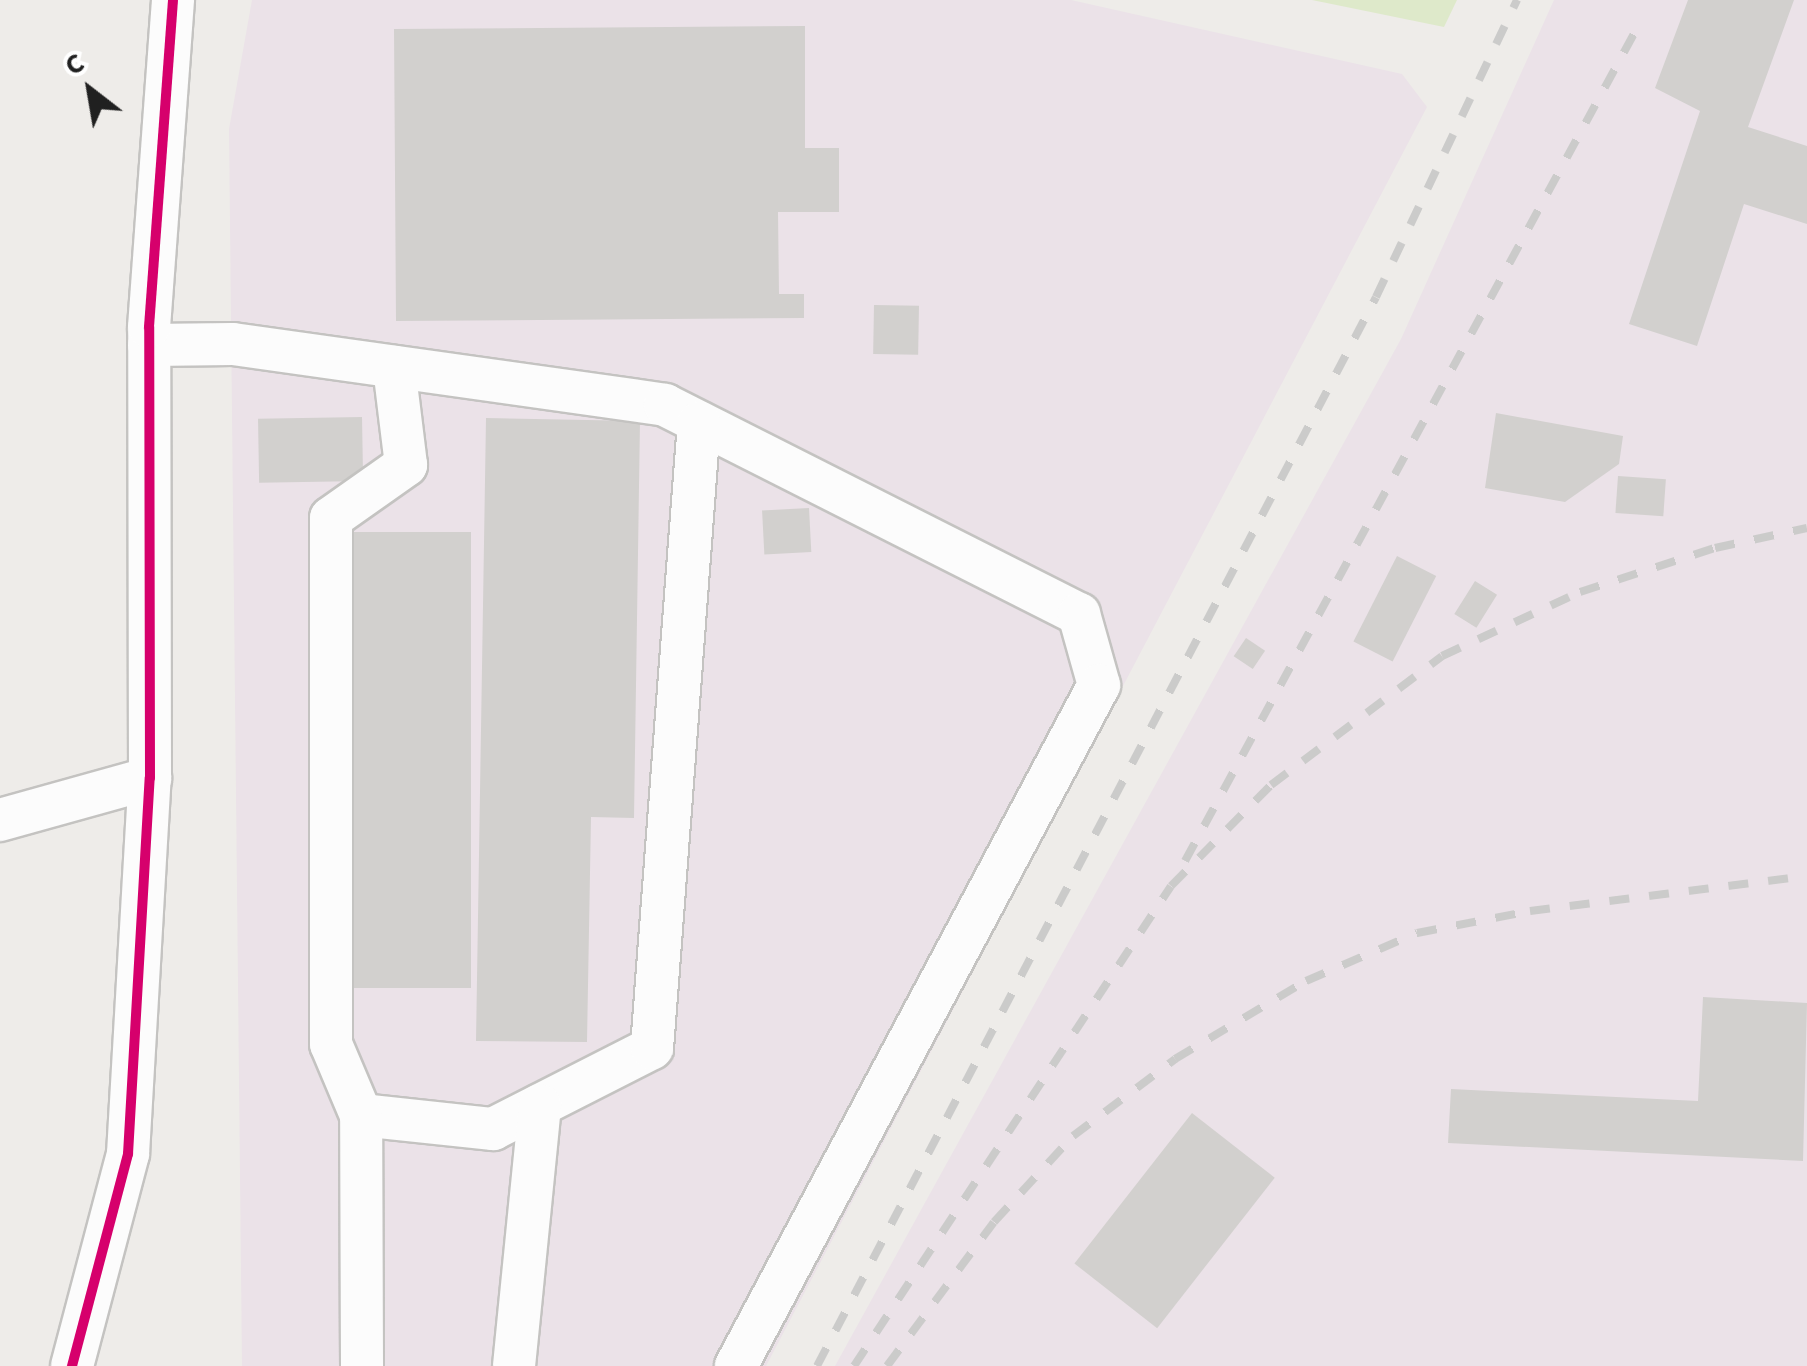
<!DOCTYPE html>
<html>
<head>
<meta charset="utf-8">
<style>
	body { margin:0 }
	#map { position:relative; width:1807px; height:1366px; overflow:hidden; background:#eeece9; font-family:"Source Sans 3",sans-serif }
	div>[style] { position:absolute }
	.industrial>* { inset:0; background:#ebe2e8 }
	.grass>* { inset:0; background:#dee9ca }
	.building>* { inset:0; background:#d2d0ce; transform-origin:0 0 }
	.roads { filter:drop-shadow(2px 0 #c4c3c1) drop-shadow(-2px 0 #c4c3c1) drop-shadow(0 2px #c4c3c1) drop-shadow(0 -2px #c4c3c1) }
	.minor>* { height:42px; margin:-21px; padding:0 21px; transform-origin:21px; border-radius:21px; background:#fcfcfc }
	.rail>* { height:8px; margin-top:-4px; transform-origin:0; background:repeating-linear-gradient(90deg,#cbcbca 0 20px,transparent 0 40px) }
	.cycleway>* { height:10px; margin:-5px; padding:0 5px; transform-origin:5px; border-radius:5px; background:#d6006c }
	span { translate:-50% -50%; white-space:nowrap; text-align:center; line-height:1.15; -webkit-text-stroke:8px #fff; paint-order:stroke }
	.north { position:absolute; left:40px; top:40px; width:100px; height:100px; -webkit-text-stroke:8px #fff; paint-order:stroke; rotate:329deg; font-size:28px; font-weight:700; line-height:40px; text-align:center; color:#202020 }
	.north::after { content:''; display:block; margin:auto; width:35px; height:45px; background:#202020; clip-path:polygon(50% 0,100% 100%,50% 72%,0 100%) }
</style>
</head>
<body>
<div id="map">
	<div class="industrial">
		<i style="clip-path:polygon(252px 0,1071px 0,1402px 74px,1427px 107px,766px 1366px,242px 1366px,229px 129px)"></i>
		<i style="clip-path:polygon(1554px 0,1807px 0,1807px 1366px,835px 1366px,1401px 339px)"></i>
	</div>
	<div class="grass">
		<i style="clip-path:polygon(1312px 0,1457px 0,1444px 27px)"></i>
	</div>
	<div class="building">
		<i style="clip-path:polygon(1688px 0,1794px 0,1748px 127px,1807px 146px,1807px 224px,1744px 204px,1697px 346px,1629px 324px,1700px 111px,1655px 88px)"></i>
		<i style="clip-path:polygon(805px 26px,805px 148px,839px 148px,839px 212px,778px 212px,779px 294px,804px 294px,804px 318px,396px 321px,394px 29px)"></i>
		<i style="left:874px;top:305px;width:45px;height:49px;rotate:1deg"></i>
		<i style="clip-path:polygon(1496px 413px,1623px 436px,1619px 464px,1565px 502px,1485px 488px)"></i>
		<i style="left:362px;top:417px;width:64px;height:104px;rotate:89deg"></i>
		<i style="clip-path:polygon(486px 418px,640px 421px,634px 818px,591px 817px,587px 1042px,476px 1041px)"></i>
		<i style="left:1618px;top:476px;width:48px;height:37px;rotate:4deg"></i>
		<i style="left:809px;top:508px;width:44px;height:47px;rotate:87deg"></i>
		<i style="left:348px;top:532px;width:123px;height:456px"></i>
		<i style="left:1397px;top:556px;width:44px;height:96px;rotate:27deg"></i>
		<i style="left:1475px;top:581px;width:26px;height:39px;rotate:32deg"></i>
		<i style="left:1246px;top:638px;width:23px;height:22px;rotate:34deg"></i>
		<i style="clip-path:polygon(1703px 997px,1807px 1003px,1803px 1161px,1448px 1143px,1451px 1089px,1698px 1101px)"></i>
		<i style="left:1192px;top:1113px;width:105px;height:191px;rotate:38deg"></i>
	</div>
	<div class="roads">
		<div class="minor">
			<i style="left:149px;top:345px;width:84px;rotate:-0.7deg"></i>
			<i style="left:233px;top:344px;width:436px;rotate:8deg"></i>
			<i style="left:665px;top:405px;width:464px;rotate:26.8deg"></i>
			<i style="left:1079px;top:614px;width:74px;rotate:74.3deg"></i>
			<i style="left:1099px;top:685px;width:772px;rotate:118.06deg"></i>
			<i style="left:0;top:820px;width:156px;rotate:-15.6deg"></i>
			<i style="left:361px;top:1115px;width:133px;rotate:6.1deg"></i>
			<i style="left:493px;top:1129px;width:178px;rotate:-27deg"></i>
			<i style="left:652px;top:1048px;width:627px;rotate:-85.7deg"></i>
			<i style="left:72px;top:1366px;width:219px;rotate:-75.2deg"></i>
			<i style="left:128px;top:1154px;width:377px;rotate:-86.7deg"></i>
			<i style="left:150px;top:778px;width:451px;rotate:-90.1deg"></i>
			<i style="left:149px;top:327px;width:328px;rotate:-85.8deg"></i>
			<i style="left:362px;top:1366px;width:251px;rotate:-90.2deg"></i>
			<i style="left:361px;top:1115px;width:77px;rotate:-112.9deg"></i>
			<i style="left:331px;top:1044px;width:526px;rotate:-90deg"></i>
			<i style="left:331px;top:518px;width:92px;rotate:-35.2deg"></i>
			<i style="left:406px;top:465px;width:99px;rotate:-97deg"></i>
			<i style="left:514px;top:1366px;width:262px;rotate:-84.3deg"></i>
		</div>
	</div>
	<div class="rail">
		<i style="left:1185px;top:861px;width:945px;rotate:-61.51deg"></i>
		<i style="left:817px;top:1366px;width:1206px;rotate:-62.39deg"></i>
		<i style="left:1376px;top:297px;width:329px;rotate:-64.6deg"></i>
		<i style="left:854px;top:1366px;width:575px;rotate:-56.56deg"></i>
		<i style="left:1171px;top:886px;width:142px;rotate:-45.3deg"></i>
		<i style="left:1271px;top:785px;width:214px;rotate:-37deg"></i>
		<i style="left:1442px;top:656px;width:152px;rotate:-24.9deg"></i>
		<i style="left:1580px;top:592px;width:142px;rotate:-18.1deg"></i>
		<i style="left:1715px;top:548px;width:94px;rotate:-12.3deg"></i>
		<i style="left:887px;top:1366px;width:179px;rotate:-53.4deg"></i>
		<i style="left:994px;top:1222px;width:117px;rotate:-47.4deg"></i>
		<i style="left:1073px;top:1136px;width:128px;rotate:-37deg"></i>
		<i style="left:1175px;top:1059px;width:152px;rotate:-30.8deg"></i>
		<i style="left:1306px;top:981px;width:121px;rotate:-23.4deg"></i>
		<i style="left:1417px;top:933px;width:115px;rotate:-11deg"></i>
		<i style="left:1530px;top:911px;width:279px;rotate:-7.2deg"></i>
	</div>
	<div class="cycleway">
		<i style="left:72px;top:1366px;width:219px;rotate:-75.2deg"></i>
		<i style="left:128px;top:1154px;width:377px;rotate:-86.7deg"></i>
		<i style="left:150px;top:778px;width:451px;rotate:-90.1deg"></i>
		<i style="left:149px;top:327px;width:328px;rotate:-85.8deg"></i>
	</div>
	<div class="north">С</div>
</div>
</body>
</html>
